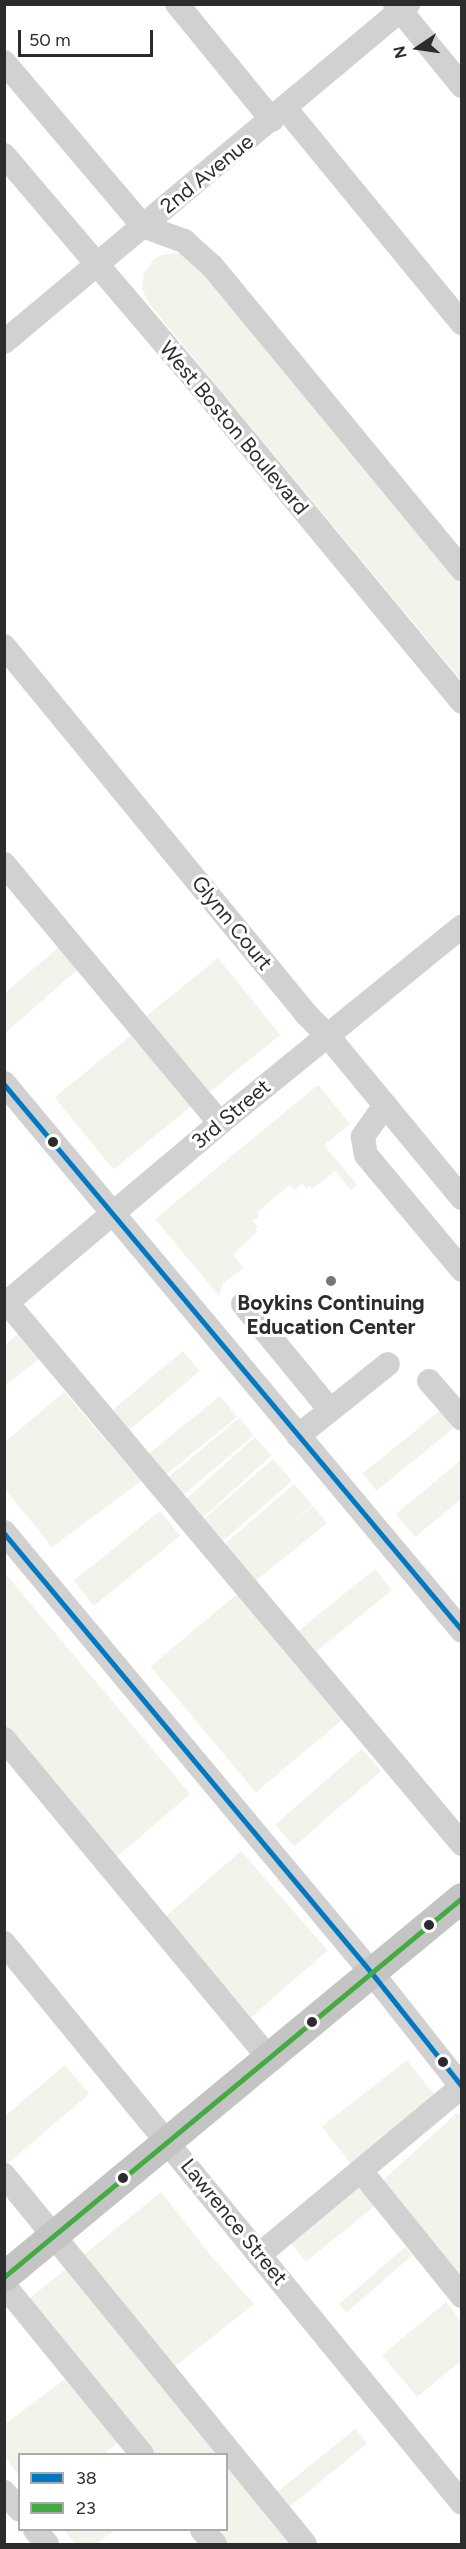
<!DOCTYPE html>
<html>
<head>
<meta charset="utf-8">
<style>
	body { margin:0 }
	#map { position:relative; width:466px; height:2549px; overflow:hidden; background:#fff; font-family:Figtree,sans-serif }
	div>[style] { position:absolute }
	.green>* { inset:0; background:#f0f4ea; transform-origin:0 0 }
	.minor>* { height:24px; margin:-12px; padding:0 12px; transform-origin:12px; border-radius:12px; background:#d1d1d1 }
	.major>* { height:30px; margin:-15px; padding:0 15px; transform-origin:15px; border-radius:15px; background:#c4c4c4 }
	.bus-1>* { height:4.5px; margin:-2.25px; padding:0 2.25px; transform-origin:2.25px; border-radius:2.25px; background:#0079c2 }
	.bus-2>* { height:4.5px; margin:-2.25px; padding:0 2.25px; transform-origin:2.25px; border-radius:2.25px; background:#44aa42 }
	.dots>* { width:16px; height:16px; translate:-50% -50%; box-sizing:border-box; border:3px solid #fff; border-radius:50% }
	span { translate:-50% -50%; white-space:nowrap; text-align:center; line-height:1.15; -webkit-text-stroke:6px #fff; paint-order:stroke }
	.street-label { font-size:21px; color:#2c2c2c }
	.poi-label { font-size:21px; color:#2c2c2c; font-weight:700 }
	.frame { position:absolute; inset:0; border:6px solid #2c2c2c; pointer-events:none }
	.legend { position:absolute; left:18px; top:2453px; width:210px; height:78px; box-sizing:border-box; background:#fff; border:2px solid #ababab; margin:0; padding:8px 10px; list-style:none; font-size:18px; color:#2c2c2c }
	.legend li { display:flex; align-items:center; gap:12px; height:30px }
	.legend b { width:30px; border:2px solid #ababab }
	.north { position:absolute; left:388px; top:18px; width:60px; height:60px; -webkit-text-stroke:4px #fff; paint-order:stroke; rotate:257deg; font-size:16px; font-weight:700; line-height:24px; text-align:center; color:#2c2c2c }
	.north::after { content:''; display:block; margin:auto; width:21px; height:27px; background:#2c2c2c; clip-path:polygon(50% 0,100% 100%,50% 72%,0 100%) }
	.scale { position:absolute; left:18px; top:30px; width:135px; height:27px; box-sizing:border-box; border:3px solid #2c2c2c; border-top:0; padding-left:8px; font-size:18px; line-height:21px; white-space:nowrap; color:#2c2c2c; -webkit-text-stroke:4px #fff; paint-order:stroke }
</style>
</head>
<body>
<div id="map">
	<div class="green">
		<i style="clip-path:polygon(179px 253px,194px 260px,461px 585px,461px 680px,150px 305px,142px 289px,144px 273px,153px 260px,162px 255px)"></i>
		<i style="clip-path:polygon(60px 946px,79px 968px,5px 1033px,4px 994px)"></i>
		<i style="left:218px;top:958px;width:99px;height:98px;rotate:51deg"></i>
		<i style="left:134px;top:1033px;width:93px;height:102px;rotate:51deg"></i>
		<i style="clip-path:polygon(318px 1085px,350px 1124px,324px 1145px,357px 1185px,351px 1190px,335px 1171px,312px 1189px,310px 1186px,307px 1189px,302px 1183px,295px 1190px,290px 1185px,257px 1212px,259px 1216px,253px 1221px,258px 1227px,255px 1229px,257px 1232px,233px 1254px,243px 1268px,223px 1283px,219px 1296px,155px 1219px)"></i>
		<i style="clip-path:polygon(20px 1332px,40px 1358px,5px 1386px,5px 1345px)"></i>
		<i style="left:183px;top:1351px;width:26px;height:92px;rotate:50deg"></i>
		<i style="clip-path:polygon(64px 1392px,141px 1481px,52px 1547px,5px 1489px,5px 1442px)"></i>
		<i style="left:220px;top:1396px;width:27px;height:92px;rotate:51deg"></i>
		<i style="left:441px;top:1410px;width:22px;height:101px;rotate:51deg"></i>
		<i style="left:239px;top:1418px;width:23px;height:93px;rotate:50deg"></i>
		<i style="left:255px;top:1437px;width:25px;height:94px;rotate:48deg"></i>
		<i style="left:273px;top:1459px;width:29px;height:94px;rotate:49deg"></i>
		<i style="clip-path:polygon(461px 1460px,461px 1499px,415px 1537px,396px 1514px)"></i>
		<i style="left:294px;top:1484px;width:28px;height:93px;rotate:49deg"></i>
		<i style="left:313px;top:1506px;width:22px;height:94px;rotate:51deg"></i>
		<i style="left:160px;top:1511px;width:32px;height:111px;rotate:51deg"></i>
		<i style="left:375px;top:1569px;width:27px;height:104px;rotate:51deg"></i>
		<i style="clip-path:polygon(4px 1572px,190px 1794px,114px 1859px,5px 1727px)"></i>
		<i style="left:237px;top:1594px;width:164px;height:113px;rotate:50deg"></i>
		<i style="left:362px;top:1749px;width:29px;height:115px;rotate:49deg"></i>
		<i style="left:241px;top:1851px;width:132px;height:101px;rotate:49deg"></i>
		<i style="left:407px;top:2060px;width:50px;height:108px;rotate:52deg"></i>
		<i style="clip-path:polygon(65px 2065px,89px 2094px,6px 2165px,4px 2117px)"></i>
		<i style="clip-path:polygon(457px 2113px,462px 2118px,461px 2276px,381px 2182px)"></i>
		<i style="left:359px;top:2184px;width:27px;height:90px;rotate:51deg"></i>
		<i style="clip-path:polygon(161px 2192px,212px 2257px,254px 2304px,172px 2369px,80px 2258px)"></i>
		<i style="left:405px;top:2247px;width:11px;height:87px;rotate:49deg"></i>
		<i style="clip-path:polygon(66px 2269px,216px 2454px,148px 2454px,25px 2302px)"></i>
		<i style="clip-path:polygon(446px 2302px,461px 2321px,461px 2361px,417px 2397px,382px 2355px)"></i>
		<i style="clip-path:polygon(69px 2376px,120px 2441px,104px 2454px,20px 2454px,19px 2476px,5px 2457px,4px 2425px)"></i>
		<i style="left:355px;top:2429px;width:19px;height:102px;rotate:51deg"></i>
		<i style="clip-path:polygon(227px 2467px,289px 2544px,221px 2544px,209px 2530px,226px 2530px)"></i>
		<i style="clip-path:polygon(69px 2530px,115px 2530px,96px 2544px,75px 2544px,66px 2532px)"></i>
	</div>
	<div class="minor">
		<i style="left:177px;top:4px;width:150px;rotate:50.7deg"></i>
		<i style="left:395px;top:4px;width:106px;rotate:50.7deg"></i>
		<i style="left:4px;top:62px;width:215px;rotate:49.7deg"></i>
		<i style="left:143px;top:226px;width:44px;rotate:20.1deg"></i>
		<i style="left:184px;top:241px;width:38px;rotate:42deg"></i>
		<i style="left:212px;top:266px;width:393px;rotate:50.5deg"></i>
		<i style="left:286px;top:109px;width:277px;rotate:50.6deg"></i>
		<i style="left:4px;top:155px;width:324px;rotate:49.6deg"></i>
		<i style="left:214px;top:402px;width:389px;rotate:50.4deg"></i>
		<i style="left:4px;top:342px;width:527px;rotate:-39.92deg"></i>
		<i style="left:4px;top:646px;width:477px;rotate:50.6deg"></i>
		<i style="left:307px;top:1015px;width:28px;rotate:45deg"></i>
		<i style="left:327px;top:1035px;width:212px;rotate:50.4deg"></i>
		<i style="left:4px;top:864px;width:337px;rotate:50.2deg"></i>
		<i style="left:4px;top:1083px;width:714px;rotate:50.11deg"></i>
		<i style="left:385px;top:1105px;width:39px;rotate:125deg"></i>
		<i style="left:363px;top:1137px;width:18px;rotate:81deg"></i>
		<i style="left:366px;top:1155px;width:150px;rotate:50.1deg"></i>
		<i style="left:4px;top:1299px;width:712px;rotate:49.96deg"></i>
		<i style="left:243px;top:1304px;width:137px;rotate:50.6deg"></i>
		<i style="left:4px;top:1305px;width:282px;rotate:-40.1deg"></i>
		<i style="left:220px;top:1123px;width:312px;rotate:-39.1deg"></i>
		<i style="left:429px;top:1381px;width:50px;rotate:49deg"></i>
		<i style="left:298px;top:1436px;width:115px;rotate:-38.7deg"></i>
		<i style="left:4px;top:1532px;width:574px;rotate:50.16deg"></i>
		<i style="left:372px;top:1973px;width:145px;rotate:51.7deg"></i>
		<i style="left:4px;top:1739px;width:415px;rotate:50.3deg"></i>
		<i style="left:4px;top:1943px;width:723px;rotate:50.72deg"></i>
		<i style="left:361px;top:2171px;width:161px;rotate:51.1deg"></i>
		<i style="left:4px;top:2175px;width:476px;rotate:50.8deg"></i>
		<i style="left:259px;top:2255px;width:263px;rotate:-39.7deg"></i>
		<i style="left:4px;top:2285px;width:218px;rotate:50.8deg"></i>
		<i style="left:4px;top:2492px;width:24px;rotate:48deg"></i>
		<i style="left:35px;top:2530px;width:18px;rotate:49deg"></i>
		<i style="left:202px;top:2530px;width:19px;rotate:47deg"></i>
	</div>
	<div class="major">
		<i style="left:4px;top:2277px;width:594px;rotate:-39.61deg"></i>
	</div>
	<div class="bus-1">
		<i style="left:4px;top:1084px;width:713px;rotate:50.01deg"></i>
		<i style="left:4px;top:1533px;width:574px;rotate:50.09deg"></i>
		<i style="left:372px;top:1973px;width:144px;rotate:51.5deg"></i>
	</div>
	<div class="bus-2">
		<i style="left:4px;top:2277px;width:594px;rotate:-39.61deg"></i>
	</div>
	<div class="dots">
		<i style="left:53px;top:1142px;background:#2c2c2c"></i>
		<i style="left:331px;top:1281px;background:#767676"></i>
		<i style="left:429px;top:1925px;background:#2c2c2c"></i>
		<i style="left:312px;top:2022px;background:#2c2c2c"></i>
		<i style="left:443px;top:2062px;background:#2c2c2c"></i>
		<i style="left:123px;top:2178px;background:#2c2c2c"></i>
	</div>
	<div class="street-label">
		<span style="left:207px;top:174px;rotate:-39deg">2nd Avenue</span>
		<span style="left:234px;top:428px;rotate:50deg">West Boston Boulevard</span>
		<span style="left:232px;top:923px;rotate:51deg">Glynn Court</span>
		<span style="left:231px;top:1114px;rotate:-40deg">3rd Street</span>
		<span style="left:234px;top:2222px;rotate:51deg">Lawrence Street</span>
	</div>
	<div class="poi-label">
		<span style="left:331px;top:1315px">Boykins Continuing<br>Education Center</span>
	</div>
	<div class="frame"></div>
	<ul class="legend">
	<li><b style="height:8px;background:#0079c2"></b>38</li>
	<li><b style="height:8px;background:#44aa42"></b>23</li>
	</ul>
	<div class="north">N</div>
	<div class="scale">50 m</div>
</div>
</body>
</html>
